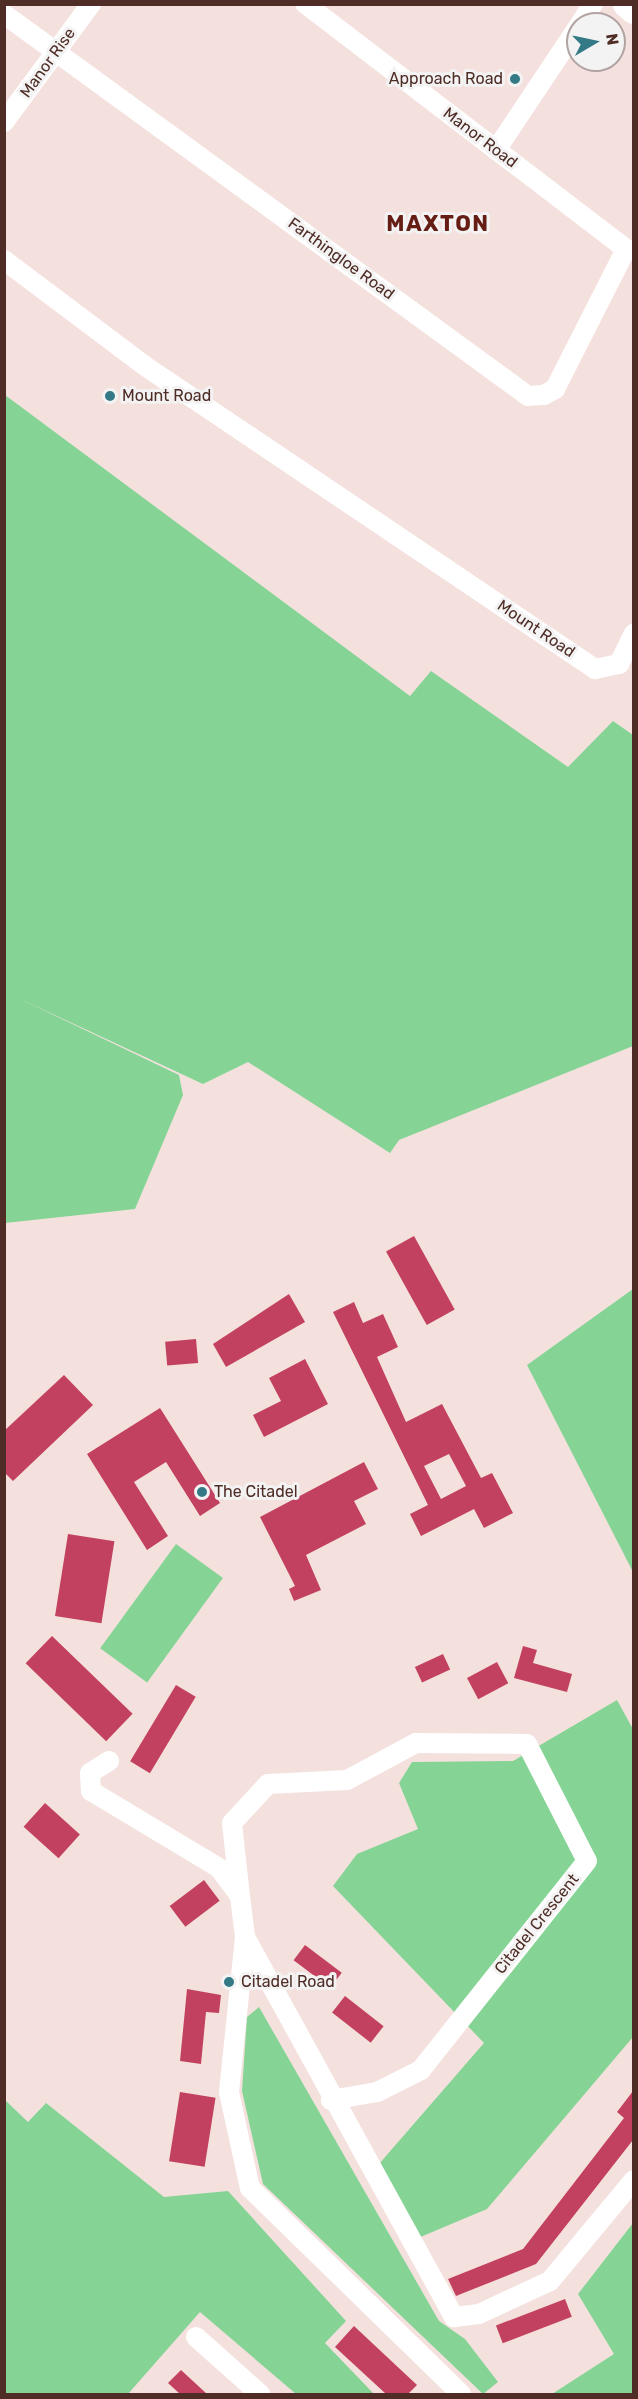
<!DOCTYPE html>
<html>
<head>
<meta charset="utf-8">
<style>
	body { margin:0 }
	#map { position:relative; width:638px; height:2399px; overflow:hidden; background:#f4e1de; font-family:Rubik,sans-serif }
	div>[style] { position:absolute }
	.green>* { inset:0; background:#85d495; transform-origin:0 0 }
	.building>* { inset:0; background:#c34160; transform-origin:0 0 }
	.minor>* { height:20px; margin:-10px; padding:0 10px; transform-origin:10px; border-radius:10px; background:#fff }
	.secondary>* { height:28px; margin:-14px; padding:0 14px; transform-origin:14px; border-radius:14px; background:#fff }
	.dots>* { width:16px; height:16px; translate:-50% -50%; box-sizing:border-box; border:3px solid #f3f3f3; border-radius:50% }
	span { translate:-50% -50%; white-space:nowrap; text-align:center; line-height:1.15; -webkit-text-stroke:6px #f3f3f3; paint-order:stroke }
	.street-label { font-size:16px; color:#4f2c26 }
	.poi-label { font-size:16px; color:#4f2c26 }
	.right { translate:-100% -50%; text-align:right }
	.left { translate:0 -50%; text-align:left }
	.district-label { font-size:22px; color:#651d14; font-weight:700; letter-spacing:1.5px }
	.frame { position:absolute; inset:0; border:6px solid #4f2c26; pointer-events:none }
	.north { position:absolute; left:566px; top:12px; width:60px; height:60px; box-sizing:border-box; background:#f3f3f3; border:2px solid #b1a3a1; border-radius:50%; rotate:81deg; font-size:16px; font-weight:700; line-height:24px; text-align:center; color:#4f2c26 }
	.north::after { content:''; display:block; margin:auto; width:21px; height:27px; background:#347a86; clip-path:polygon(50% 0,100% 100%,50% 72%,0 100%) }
</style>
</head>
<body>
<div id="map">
	<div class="green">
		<i style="clip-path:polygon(5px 395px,410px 696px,431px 671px,568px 767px,613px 721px,633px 735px,633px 1046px,399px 1140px,390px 1153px,248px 1062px,203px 1084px,16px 997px,179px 1075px,183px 1095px,135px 1209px,5px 1223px)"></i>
		<i style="clip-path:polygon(633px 1289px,633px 1572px,527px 1365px)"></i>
		<i style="left:176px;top:1544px;width:58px;height:129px;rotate:36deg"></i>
		<i style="clip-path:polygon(617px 1700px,634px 1731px,633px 2037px,487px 2209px,418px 2238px,379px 2164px,484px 2043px,333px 1886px,357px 1854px,418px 1829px,399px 1783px,412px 1762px,513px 1761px)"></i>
		<i style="clip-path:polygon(259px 2007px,439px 2321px,465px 2339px,498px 2382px,483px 2394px,263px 2184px,242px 2091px,247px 2017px)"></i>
		<i style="clip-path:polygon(5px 2100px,28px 2122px,46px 2103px,164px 2197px,228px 2191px,346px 2321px,325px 2343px,374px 2394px,296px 2394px,200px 2312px,128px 2394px,5px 2394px)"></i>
		<i style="clip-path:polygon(633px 2223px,633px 2394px,552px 2394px,614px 2354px,578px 2294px)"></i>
	</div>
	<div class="building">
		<i style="left:414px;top:1236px;width:84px;height:32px;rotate:61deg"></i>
		<i style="clip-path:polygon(289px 1294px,305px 1322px,226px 1367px,213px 1344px)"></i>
		<i style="clip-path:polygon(evenodd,354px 1302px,363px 1323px,383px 1314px,398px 1347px,377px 1357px,406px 1422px,442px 1404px,481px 1478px,492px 1473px,513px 1513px,484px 1528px,474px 1509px,421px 1536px,410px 1514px,428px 1505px,333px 1312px,354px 1302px,449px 1454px,466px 1486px,441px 1499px,424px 1466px,449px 1454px)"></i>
		<i style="left:196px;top:1339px;width:24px;height:31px;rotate:85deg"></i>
		<i style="clip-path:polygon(305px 1359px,328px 1404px,264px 1437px,253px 1415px,281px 1401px,269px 1378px)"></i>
		<i style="clip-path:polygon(64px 1375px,93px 1405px,13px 1481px,4px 1472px,4px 1431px)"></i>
		<i style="clip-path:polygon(160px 1408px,220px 1503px,200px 1516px,166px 1462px,134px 1482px,168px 1536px,147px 1550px,87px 1454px)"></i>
		<i style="clip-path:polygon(364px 1462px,378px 1489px,354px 1501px,366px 1524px,306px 1555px,321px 1590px,294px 1601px,289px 1589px,295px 1586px,260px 1517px)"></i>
		<i style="left:68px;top:1534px;width:47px;height:83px;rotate:9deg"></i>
		<i style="left:52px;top:1636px;width:112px;height:38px;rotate:44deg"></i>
		<i style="clip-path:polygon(523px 1646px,537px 1650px,533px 1663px,572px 1674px,567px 1692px,514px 1678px)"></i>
		<i style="left:443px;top:1654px;width:17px;height:31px;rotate:65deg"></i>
		<i style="left:497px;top:1662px;width:24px;height:34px;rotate:62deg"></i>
		<i style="left:176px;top:1685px;width:23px;height:89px;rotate:31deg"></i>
		<i style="left:45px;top:1803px;width:47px;height:32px;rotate:42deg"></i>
		<i style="left:204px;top:1880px;width:26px;height:43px;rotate:53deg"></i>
		<i style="left:305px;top:1945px;width:46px;height:19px;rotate:37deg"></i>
		<i style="clip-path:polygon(187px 1989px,221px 1995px,219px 2013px,206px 2012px,201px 2064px,180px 2061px)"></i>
		<i style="left:345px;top:1996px;width:49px;height:21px;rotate:38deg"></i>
		<i style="clip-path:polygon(633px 2091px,633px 2140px,536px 2264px,456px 2296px,448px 2279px,523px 2249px,624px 2118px,617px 2112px)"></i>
		<i style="left:180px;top:2092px;width:36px;height:70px;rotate:9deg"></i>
		<i style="left:565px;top:2299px;width:19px;height:74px;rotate:69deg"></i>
		<i style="clip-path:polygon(354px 2326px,417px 2385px,408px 2394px,386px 2394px,335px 2347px)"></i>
		<i style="clip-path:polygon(181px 2370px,207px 2394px,180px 2394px,168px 2383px)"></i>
	</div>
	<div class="minor">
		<i style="left:4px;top:14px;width:648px;rotate:36.09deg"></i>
		<i style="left:528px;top:396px;width:16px;rotate:-4deg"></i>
		<i style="left:544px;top:395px;width:13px;rotate:-29deg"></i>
		<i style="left:555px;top:389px;width:157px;rotate:-63.1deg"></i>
		<i style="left:626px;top:249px;width:404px;rotate:-142.6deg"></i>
		<i style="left:580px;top:24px;width:24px;rotate:-57deg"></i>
		<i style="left:4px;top:122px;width:147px;rotate:-53.6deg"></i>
		<i style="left:496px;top:150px;width:148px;rotate:-56.3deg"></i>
		<i style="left:4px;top:260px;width:176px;rotate:36.9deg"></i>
		<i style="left:145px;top:366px;width:543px;rotate:33.95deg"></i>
		<i style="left:595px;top:669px;width:25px;rotate:-12deg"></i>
		<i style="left:619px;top:664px;width:34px;rotate:-64deg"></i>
		<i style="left:109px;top:1761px;width:22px;rotate:148deg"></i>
		<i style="left:90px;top:1773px;width:18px;rotate:87deg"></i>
		<i style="left:91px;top:1791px;width:149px;rotate:31deg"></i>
		<i style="left:219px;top:1868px;width:35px;rotate:53deg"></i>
		<i style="left:240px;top:1896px;width:41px;rotate:83deg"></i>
		<i style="left:245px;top:1937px;width:156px;rotate:95.9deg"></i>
		<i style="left:229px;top:2092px;width:98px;rotate:77.7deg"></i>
		<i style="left:250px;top:2188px;width:295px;rotate:44.3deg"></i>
		<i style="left:240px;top:1896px;width:73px;rotate:-96.3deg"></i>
		<i style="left:232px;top:1823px;width:53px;rotate:-47.3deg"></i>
		<i style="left:268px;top:1784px;width:79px;rotate:-2.9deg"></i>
		<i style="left:347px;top:1780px;width:78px;rotate:-28.2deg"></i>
		<i style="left:416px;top:1743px;width:111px;rotate:0.5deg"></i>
		<i style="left:527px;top:1744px;width:131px;rotate:62.9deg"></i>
		<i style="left:587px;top:1861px;width:267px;rotate:128.5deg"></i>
		<i style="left:421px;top:2070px;width:49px;rotate:153.4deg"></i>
		<i style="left:377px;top:2092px;width:47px;rotate:170.1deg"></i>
		<i style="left:245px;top:1937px;width:434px;rotate:61.2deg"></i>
		<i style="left:454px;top:2317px;width:25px;rotate:-7deg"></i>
		<i style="left:479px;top:2314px;width:78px;rotate:-24.9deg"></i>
		<i style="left:550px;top:2281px;width:131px;rotate:-50.3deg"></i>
		<i style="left:196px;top:2337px;width:86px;rotate:41.7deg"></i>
	</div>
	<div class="secondary">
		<i style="left:627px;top:4px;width:9px;rotate:41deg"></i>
	</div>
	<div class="dots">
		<i style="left:515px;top:79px;background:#347a86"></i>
		<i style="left:110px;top:396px;background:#347a86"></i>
		<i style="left:202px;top:1492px;background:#347a86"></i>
		<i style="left:229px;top:1982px;background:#347a86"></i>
	</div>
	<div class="street-label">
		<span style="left:48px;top:63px;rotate:-54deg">Manor Rise</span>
		<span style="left:480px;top:138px;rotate:37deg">Manor Road</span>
		<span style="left:341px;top:259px;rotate:36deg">Farthingloe Road</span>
		<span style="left:536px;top:629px;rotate:34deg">Mount Road</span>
		<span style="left:537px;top:1924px;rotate:-51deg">Citadel Crescent</span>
	</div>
	<div class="poi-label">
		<span class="right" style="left:503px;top:79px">Approach Road</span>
		<span class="left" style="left:122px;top:396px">Mount Road</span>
		<span class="left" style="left:214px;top:1492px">The Citadel</span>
		<span class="left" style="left:241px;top:1982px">Citadel Road</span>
	</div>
	<div class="district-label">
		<span style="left:438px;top:224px">MAXTON</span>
	</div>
	<div class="frame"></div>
	<div class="north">N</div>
</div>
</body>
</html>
